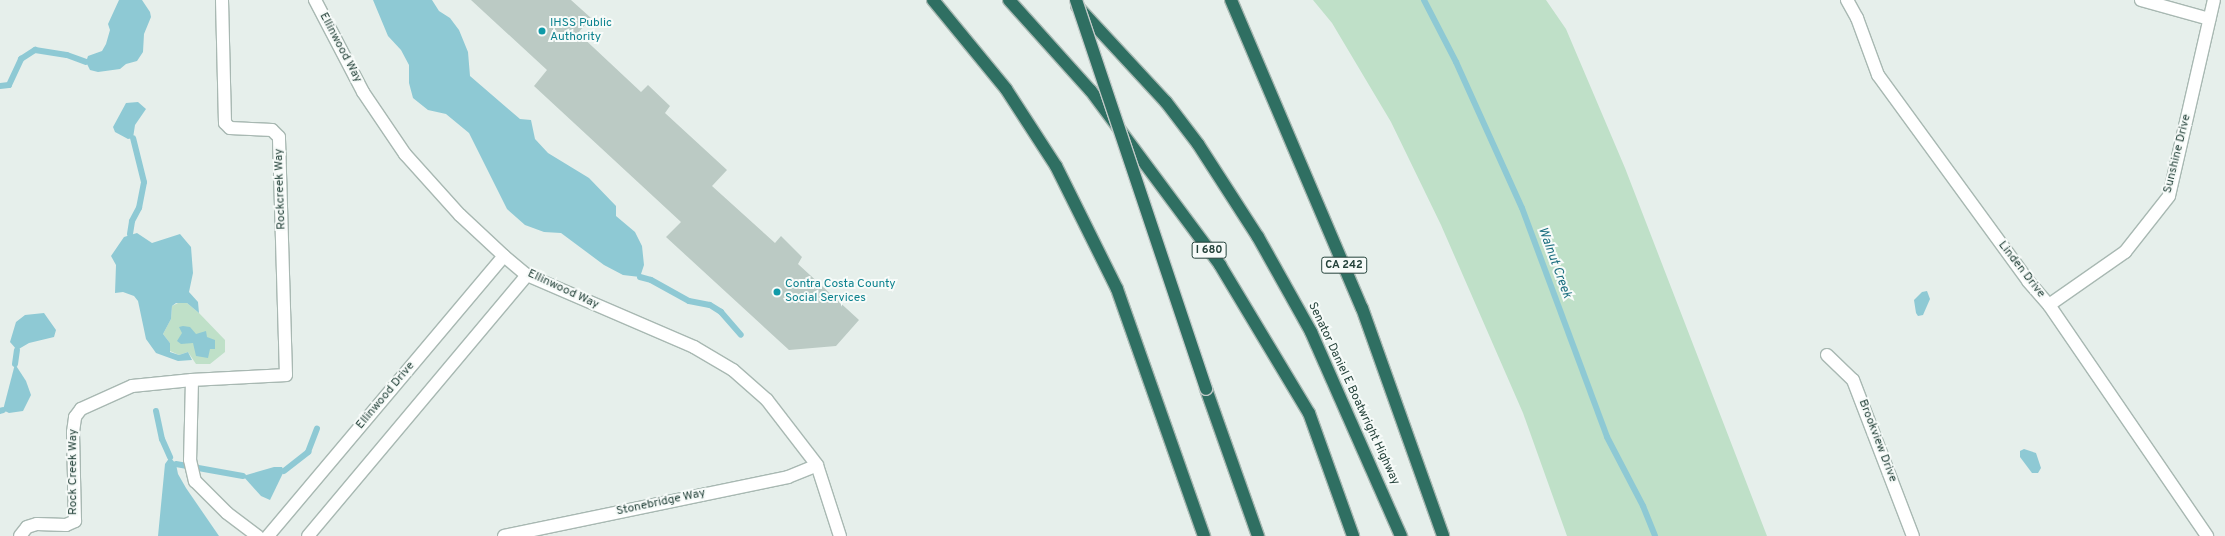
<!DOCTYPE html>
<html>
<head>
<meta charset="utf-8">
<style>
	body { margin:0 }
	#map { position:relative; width:2225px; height:536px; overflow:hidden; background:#e6efeb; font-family:Overpass,sans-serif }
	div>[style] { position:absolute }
	.green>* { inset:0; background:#bfe0c8 }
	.water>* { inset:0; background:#8ec9d4 }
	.stream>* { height:6px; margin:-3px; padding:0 3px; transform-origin:3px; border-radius:3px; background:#8ec9d4 }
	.building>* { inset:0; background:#bbcac4 }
	.roads { filter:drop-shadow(1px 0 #a8b8b2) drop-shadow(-1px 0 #a8b8b2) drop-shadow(0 1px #a8b8b2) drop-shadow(0 -1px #a8b8b2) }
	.minor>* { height:12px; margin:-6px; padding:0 6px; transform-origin:6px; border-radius:6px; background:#fff }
	.tertiary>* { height:12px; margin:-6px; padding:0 6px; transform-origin:6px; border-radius:6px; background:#fff }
	.motorway>* { height:12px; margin:-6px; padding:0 6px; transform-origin:6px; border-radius:6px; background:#2f6f62 }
	.bridges { filter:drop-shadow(1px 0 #c2cac8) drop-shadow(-1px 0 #c2cac8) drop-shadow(0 1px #c2cac8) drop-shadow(0 -1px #c2cac8) }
	.motorway-bridge>* { height:12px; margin:-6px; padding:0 6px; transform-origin:6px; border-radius:6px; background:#2f6f62 }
	.dots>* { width:11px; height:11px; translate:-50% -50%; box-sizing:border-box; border:2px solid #f7fbf9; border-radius:50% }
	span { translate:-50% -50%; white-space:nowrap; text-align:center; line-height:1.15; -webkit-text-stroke:4px #f7fbf9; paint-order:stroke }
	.shield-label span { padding:1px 3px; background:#f7fbf9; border:1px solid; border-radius:3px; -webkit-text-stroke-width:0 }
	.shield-label { font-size:11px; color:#24423a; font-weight:700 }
	.culture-label { font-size:12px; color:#0d838f }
	.left { translate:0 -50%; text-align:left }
	.street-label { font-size:12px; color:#24423a }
	.water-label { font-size:13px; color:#1c6f80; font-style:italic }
</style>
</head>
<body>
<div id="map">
	<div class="green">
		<i style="clip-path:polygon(1313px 0,1546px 0,1566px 29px,1625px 168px,1767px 536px,1567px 536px,1523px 413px,1441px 225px,1391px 122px,1332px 23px)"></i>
		<i style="clip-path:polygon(180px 302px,187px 303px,199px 313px,225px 340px,225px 352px,210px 364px,196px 364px,188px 352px,179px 355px,170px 351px,170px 343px,163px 334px,171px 319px,172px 306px)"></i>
	</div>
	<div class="water">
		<i style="clip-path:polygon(119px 0,142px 0,150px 12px,151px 17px,144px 34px,143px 52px,137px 61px,126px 64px,120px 69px,98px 72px,90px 70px,86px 62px,88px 56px,102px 51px,106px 44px,110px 30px,108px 24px)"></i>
		<i style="clip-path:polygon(373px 0,432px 0,439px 11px,450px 18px,459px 30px,468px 52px,470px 76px,520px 119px,531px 120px,535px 139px,548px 153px,589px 178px,616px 206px,616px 216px,635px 232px,642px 246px,644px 265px,640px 277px,623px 275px,604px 265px,561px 233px,544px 232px,525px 225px,507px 209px,469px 133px,446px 114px,428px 110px,413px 98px,409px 83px,409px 65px,401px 50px,388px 36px)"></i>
		<i style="clip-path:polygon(138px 102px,146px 109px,135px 125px,133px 138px,128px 139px,115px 132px,113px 127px,126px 103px)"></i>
		<i style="clip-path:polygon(137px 233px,152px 243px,180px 234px,191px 247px,193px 273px,189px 292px,198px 302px,199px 313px,187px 303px,176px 303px,172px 306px,171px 319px,163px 334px,170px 343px,170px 352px,179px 355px,188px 352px,192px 360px,178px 361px,156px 353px,146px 339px,138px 301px,134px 296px,123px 292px,115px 293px,116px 265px,111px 256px,124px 237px)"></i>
		<i style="clip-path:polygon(1927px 291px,1930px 299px,1923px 315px,1918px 316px,1916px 313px,1914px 300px,1922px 292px)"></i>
		<i style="clip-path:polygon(44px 313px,56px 330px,54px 337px,29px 343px,17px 350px,10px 342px,16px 322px,25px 315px)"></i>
		<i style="clip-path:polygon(183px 326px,190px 327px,196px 334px,206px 331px,207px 337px,215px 340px,215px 349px,210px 349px,208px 358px,196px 356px,193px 343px,181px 344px,177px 341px,182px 333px,179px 327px)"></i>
		<i style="clip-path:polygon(15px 364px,26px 381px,31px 395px,23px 411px,9px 413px,3px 410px)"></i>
		<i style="clip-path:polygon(2024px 449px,2036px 453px,2041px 468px,2038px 473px,2032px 473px,2020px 457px,2020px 451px)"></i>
		<i style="clip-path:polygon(170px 457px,176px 464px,178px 474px,186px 488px,219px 536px,158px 536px,165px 464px)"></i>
		<i style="clip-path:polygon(274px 467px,282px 467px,284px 471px,270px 500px,261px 496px,243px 476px)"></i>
	</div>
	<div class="stream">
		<i style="left:1424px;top:0;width:70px;rotate:62.7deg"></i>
		<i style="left:1456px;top:62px;width:160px;rotate:65.7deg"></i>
		<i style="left:1522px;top:208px;width:244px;rotate:69.6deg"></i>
		<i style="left:1607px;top:437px;width:78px;rotate:62.4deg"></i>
		<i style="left:1643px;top:506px;width:32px;rotate:68deg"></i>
		<i style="left:0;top:86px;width:9px;rotate:-6deg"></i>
		<i style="left:9px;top:85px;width:29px;rotate:-65deg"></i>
		<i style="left:21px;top:59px;width:17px;rotate:-33deg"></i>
		<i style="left:35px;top:50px;width:32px;rotate:9deg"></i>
		<i style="left:67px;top:55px;width:20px;rotate:20deg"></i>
		<i style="left:130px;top:234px;width:13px;rotate:-81deg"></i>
		<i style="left:132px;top:221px;width:15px;rotate:-62deg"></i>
		<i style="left:139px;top:208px;width:26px;rotate:-79deg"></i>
		<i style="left:144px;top:182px;width:45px;rotate:-104deg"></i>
		<i style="left:640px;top:277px;width:11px;rotate:15deg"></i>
		<i style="left:651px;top:280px;width:43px;rotate:28.9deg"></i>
		<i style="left:689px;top:301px;width:21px;rotate:11deg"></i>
		<i style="left:710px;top:305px;width:13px;rotate:32deg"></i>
		<i style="left:721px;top:312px;width:30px;rotate:49deg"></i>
		<i style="left:15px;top:364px;width:14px;rotate:-82deg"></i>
		<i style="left:0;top:411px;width:3px;rotate:-18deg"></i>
		<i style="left:156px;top:411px;width:29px;rotate:78deg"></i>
		<i style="left:162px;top:439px;width:20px;rotate:66deg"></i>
		<i style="left:176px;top:464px;width:68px;rotate:10.2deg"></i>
		<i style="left:284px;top:471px;width:31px;rotate:-38deg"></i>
		<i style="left:308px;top:452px;width:25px;rotate:-69deg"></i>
	</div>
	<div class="building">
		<i style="clip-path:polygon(471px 0,571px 0,591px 18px,578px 33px,641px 92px,648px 85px,670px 106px,665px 113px,727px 170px,712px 186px,775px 243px,781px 236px,802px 257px,798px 264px,859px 320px,836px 346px,789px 350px,666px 237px,681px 222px,534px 86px,547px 70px)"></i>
	</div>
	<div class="roads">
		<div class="minor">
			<i style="left:1847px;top:0;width:21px;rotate:61deg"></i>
			<i style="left:1857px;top:18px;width:61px;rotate:69.8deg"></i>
			<i style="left:1878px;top:75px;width:255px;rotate:53.9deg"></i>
			<i style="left:2028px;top:281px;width:32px;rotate:49deg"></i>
			<i style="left:2049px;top:305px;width:280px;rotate:55.6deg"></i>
			<i style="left:2141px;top:0;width:71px;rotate:15.6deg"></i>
			<i style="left:2049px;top:305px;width:93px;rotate:-34.9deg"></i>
			<i style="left:2125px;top:252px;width:71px;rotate:-51.8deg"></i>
			<i style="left:2169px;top:196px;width:201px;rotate:-77.1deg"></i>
			<i style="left:1827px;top:355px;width:36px;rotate:44deg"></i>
			<i style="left:1853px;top:380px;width:167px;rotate:69deg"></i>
			<i style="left:192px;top:380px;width:80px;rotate:91.4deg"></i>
			<i style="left:190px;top:460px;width:22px;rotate:77deg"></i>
			<i style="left:195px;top:481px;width:45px;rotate:45deg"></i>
			<i style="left:227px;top:513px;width:39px;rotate:37deg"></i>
			<i style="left:20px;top:536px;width:11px;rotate:-52deg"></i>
			<i style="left:27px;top:527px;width:10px;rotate:-17deg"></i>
			<i style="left:37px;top:524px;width:29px;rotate:2deg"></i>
			<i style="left:66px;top:525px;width:10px;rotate:-24deg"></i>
			<i style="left:75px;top:521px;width:89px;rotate:-91.3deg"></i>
			<i style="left:73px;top:432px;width:15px;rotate:-82deg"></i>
			<i style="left:75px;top:417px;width:10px;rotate:-53deg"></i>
			<i style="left:81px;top:409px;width:56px;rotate:-24.3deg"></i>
			<i style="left:132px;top:386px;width:60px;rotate:-5.7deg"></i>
			<i style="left:192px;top:380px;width:94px;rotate:-3deg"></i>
			<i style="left:286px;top:375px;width:238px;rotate:-91.7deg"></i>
			<i style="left:279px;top:137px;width:10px;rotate:-135deg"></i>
			<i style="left:272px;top:130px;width:42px;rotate:-177.3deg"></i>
			<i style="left:230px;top:128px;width:7px;rotate:-135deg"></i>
			<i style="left:225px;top:123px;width:123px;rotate:-91.4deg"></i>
			<i style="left:504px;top:536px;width:290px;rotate:-11.7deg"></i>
			<i style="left:788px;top:477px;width:31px;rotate:-22deg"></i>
			<i style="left:817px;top:465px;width:75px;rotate:72.1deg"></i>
		</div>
		<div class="tertiary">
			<i style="left:315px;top:0;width:104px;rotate:62.4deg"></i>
			<i style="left:363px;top:92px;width:75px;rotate:55.9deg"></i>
			<i style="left:405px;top:154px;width:82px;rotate:48deg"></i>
			<i style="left:460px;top:215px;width:60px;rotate:43deg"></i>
			<i style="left:504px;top:256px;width:30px;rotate:40deg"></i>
			<i style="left:527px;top:275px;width:182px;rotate:23.3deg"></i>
			<i style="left:694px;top:347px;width:45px;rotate:30.5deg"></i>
			<i style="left:733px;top:370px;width:45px;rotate:41.4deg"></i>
			<i style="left:767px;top:400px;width:82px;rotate:52.4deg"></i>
			<i style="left:268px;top:536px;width:366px;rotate:-49.9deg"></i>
			<i style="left:308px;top:536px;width:341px;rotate:-50deg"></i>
		</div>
		<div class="motorway">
			<i style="left:933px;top:0;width:115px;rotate:50.6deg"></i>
			<i style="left:1006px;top:89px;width:92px;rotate:57deg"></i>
			<i style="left:1056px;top:166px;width:137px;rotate:63.6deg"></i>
			<i style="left:1117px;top:289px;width:262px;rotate:70.6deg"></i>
			<i style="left:1009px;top:0;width:122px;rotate:48deg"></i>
			<i style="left:1091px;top:91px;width:217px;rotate:53.4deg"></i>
			<i style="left:1220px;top:265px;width:173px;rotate:59deg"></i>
			<i style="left:1309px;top:413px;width:131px;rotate:70.3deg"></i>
			<i style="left:1231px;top:0;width:335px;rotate:67deg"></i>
			<i style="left:1362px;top:308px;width:242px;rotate:70.4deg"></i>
			<i style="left:1077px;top:6px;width:131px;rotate:47.2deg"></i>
			<i style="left:1166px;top:102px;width:53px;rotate:52.7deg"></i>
			<i style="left:1198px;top:144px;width:111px;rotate:57.2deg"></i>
			<i style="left:1258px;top:237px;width:109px;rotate:60.8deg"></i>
			<i style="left:1311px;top:332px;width:223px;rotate:66.2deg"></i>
			<i style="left:1206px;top:389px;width:156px;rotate:70.5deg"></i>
		</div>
	</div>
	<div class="bridges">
		<div class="motorway-bridge">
			<i style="left:1076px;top:0;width:410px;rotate:71.5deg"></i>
		</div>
	</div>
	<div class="dots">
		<i style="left:542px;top:31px;background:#0f9aa8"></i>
		<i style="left:777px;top:292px;background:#0f9aa8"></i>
	</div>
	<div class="shield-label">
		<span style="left:1209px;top:250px">I 680</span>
		<span style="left:1344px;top:265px">CA 242</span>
	</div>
	<div class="culture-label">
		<span class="left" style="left:550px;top:31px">IHSS Public<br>Authority</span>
		<span class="left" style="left:785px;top:292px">Contra Costa County<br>Social Services</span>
	</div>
	<div class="street-label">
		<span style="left:340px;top:48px;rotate:62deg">Ellinwood Way</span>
		<span style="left:2178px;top:154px;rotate:-76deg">Sunshine Drive</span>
		<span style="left:281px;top:189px;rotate:-92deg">Rockcreek Way</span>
		<span style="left:2021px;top:270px;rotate:52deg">Linden Drive</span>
		<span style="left:563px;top:290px;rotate:25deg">Ellinwood Way</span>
		<span style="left:1353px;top:394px;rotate:65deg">Senator Daniel E Boatwright Highway</span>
		<span style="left:386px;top:396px;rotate:-50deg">Ellinwood Drive</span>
		<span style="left:1877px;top:441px;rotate:69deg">Brookview Drive</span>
		<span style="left:74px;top:472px;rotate:-90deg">Rock Creek Way</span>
		<span style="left:661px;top:503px;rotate:-12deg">Stonebridge Way</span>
	</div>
	<div class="water-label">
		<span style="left:1554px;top:263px;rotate:70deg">Walnut Creek</span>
	</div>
</div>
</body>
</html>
